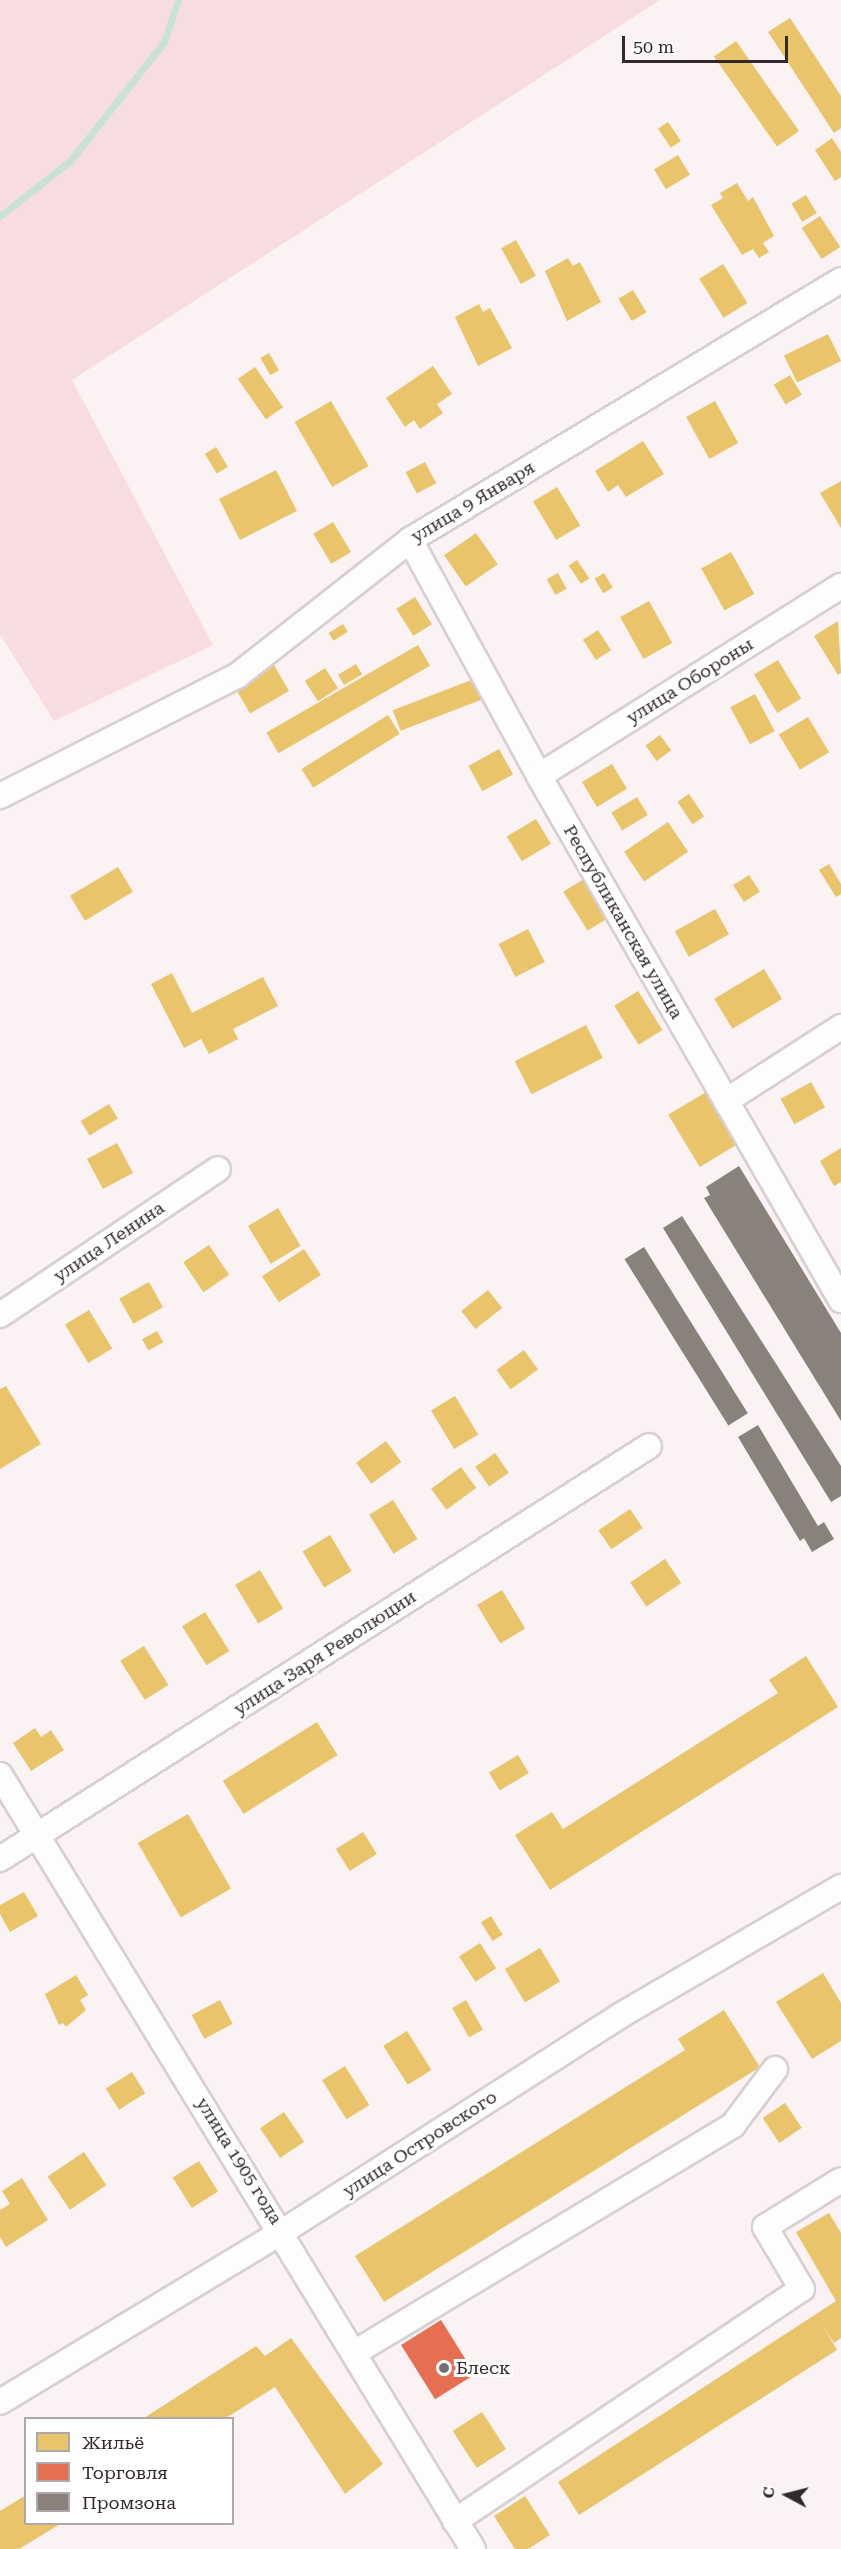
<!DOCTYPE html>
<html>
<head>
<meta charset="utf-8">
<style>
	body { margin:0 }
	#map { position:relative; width:841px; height:2549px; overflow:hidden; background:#faf2f3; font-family:"Roboto Serif",serif }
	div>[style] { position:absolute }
	.green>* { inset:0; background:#f7dde0 }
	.homes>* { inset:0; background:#e9c46a; transform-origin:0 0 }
	.shops>* { inset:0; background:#e76f51; transform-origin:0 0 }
	.industry>* { inset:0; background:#8a817c; transform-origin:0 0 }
	.stream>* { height:7px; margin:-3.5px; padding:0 3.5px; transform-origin:3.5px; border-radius:3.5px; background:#c8e2d6 }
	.roads { filter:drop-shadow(2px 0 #d7cfd0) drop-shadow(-2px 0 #d7cfd0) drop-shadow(0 2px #d7cfd0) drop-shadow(0 -2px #d7cfd0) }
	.street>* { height:24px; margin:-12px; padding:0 12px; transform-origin:12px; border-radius:12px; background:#fefdfd }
	.dots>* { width:16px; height:16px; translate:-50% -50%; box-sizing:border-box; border:3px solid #fff; border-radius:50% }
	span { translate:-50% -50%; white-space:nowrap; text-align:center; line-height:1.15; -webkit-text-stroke:6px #fff; paint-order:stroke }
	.street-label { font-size:18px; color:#32292a }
	.poi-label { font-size:18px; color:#32292a }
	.left { translate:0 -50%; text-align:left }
	.legend { position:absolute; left:24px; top:2417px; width:210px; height:108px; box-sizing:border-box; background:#fff; border:2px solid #ada9aa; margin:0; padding:8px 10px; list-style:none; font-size:18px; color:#32292a }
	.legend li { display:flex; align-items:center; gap:12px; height:30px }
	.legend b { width:30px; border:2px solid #ada9aa }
	.north { position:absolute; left:757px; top:2465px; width:60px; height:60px; -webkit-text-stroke:4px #fff; paint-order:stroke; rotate:277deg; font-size:16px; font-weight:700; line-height:24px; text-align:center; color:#32292a }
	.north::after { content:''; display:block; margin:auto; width:21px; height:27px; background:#32292a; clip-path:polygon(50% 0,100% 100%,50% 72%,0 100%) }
	.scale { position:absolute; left:622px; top:36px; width:166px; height:27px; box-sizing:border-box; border:3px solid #32292a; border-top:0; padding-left:8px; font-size:18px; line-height:21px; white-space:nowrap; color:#32292a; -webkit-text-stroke:4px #fff; paint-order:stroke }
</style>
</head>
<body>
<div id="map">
	<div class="green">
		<i style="clip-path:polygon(0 0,660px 0,72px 380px,213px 645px,54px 721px,0 634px)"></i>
	</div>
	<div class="homes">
		<i style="clip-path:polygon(790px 18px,841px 96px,841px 128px,834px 133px,768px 32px)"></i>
		<i style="left:736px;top:41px;width:110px;height:27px;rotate:55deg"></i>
		<i style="left:668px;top:122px;width:23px;height:12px;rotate:56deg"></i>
		<i style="clip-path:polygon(832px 138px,841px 152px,841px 177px,835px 181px,815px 150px)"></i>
		<i style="left:678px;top:155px;width:23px;height:28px;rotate:59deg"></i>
		<i style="clip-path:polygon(737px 183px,748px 201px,753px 197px,774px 236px,763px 243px,769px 252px,759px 258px,753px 249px,742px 255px,711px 205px,723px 198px,720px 193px)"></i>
		<i style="left:806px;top:195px;width:21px;height:17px;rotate:59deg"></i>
		<i style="left:820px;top:216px;width:37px;height:22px;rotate:57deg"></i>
		<i style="left:516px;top:240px;width:41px;height:17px;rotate:61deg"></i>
		<i style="clip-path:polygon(568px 258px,573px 266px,580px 262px,601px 302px,567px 321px,545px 271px)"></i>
		<i style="left:723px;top:264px;width:46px;height:28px;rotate:58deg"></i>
		<i style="left:633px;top:290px;width:26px;height:17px;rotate:59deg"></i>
		<i style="clip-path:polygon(479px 304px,483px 312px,490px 308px,512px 348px,478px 366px,455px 317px)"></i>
		<i style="left:828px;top:334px;width:30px;height:49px;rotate:64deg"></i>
		<i style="left:269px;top:353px;width:20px;height:10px;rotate:60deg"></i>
		<i style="clip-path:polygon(433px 366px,452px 394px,437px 404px,443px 413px,420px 429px,414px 420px,405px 427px,386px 398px)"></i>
		<i style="left:255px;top:367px;width:49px;height:21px;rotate:55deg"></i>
		<i style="left:790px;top:375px;width:23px;height:19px;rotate:59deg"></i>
		<i style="left:331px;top:401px;width:75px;height:42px;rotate:60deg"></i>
		<i style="left:715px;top:401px;width:48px;height:33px;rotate:61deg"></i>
		<i style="clip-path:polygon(643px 441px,664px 474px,626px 497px,618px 485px,608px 492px,595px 471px)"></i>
		<i style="left:216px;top:447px;width:23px;height:13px;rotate:59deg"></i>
		<i style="left:425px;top:462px;width:24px;height:22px;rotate:62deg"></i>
		<i style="left:276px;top:470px;width:46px;height:64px;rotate:63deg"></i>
		<i style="clip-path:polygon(841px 481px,841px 528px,820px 493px)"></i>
		<i style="left:557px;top:487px;width:45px;height:28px;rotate:59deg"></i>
		<i style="left:333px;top:522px;width:35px;height:23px;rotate:59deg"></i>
		<i style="left:476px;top:533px;width:38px;height:39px;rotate:55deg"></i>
		<i style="left:731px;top:552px;width:48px;height:34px;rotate:61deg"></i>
		<i style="left:577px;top:560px;width:22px;height:10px;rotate:56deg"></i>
		<i style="left:558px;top:573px;width:18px;height:13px;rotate:61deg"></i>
		<i style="left:604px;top:573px;width:17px;height:11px;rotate:59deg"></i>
		<i style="left:415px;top:597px;width:32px;height:22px;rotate:58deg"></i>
		<i style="left:649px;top:601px;width:48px;height:33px;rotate:61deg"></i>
		<i style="clip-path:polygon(838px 621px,841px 673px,838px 675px,814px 636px)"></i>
		<i style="left:343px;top:624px;width:9px;height:17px;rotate:58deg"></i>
		<i style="left:598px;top:630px;width:24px;height:18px;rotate:57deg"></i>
		<i style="left:418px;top:645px;width:24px;height:175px;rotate:60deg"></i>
		<i style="left:778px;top:660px;width:45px;height:28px;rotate:59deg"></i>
		<i style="left:356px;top:664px;width:12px;height:21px;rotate:59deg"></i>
		<i style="left:274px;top:665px;width:30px;height:45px;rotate:60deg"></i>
		<i style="left:325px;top:668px;width:24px;height:24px;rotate:57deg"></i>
		<i style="left:474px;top:679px;width:22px;height:87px;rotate:69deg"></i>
		<i style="left:755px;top:694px;width:42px;height:28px;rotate:62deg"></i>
		<i style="left:388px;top:715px;width:22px;height:102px;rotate:58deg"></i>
		<i style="left:808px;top:717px;width:41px;height:34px;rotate:59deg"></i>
		<i style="left:660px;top:735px;width:19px;height:18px;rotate:54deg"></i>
		<i style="left:499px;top:749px;width:29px;height:35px;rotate:61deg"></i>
		<i style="left:612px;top:764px;width:29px;height:35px;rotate:59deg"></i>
		<i style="left:689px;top:794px;width:27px;height:14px;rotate:56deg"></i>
		<i style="left:637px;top:797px;width:21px;height:30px;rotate:59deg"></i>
		<i style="left:536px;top:819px;width:29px;height:34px;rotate:59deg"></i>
		<i style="left:668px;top:822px;width:36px;height:53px;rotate:56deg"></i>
		<i style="clip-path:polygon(829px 864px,841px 884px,841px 894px,836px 897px,819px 870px)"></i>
		<i style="left:118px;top:867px;width:29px;height:56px;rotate:59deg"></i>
		<i style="left:749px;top:875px;width:20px;height:19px;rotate:57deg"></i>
		<i style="left:587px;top:877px;width:46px;height:28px;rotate:58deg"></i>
		<i style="left:715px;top:909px;width:29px;height:46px;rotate:61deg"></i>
		<i style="left:528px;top:929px;width:37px;height:33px;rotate:63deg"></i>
		<i style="left:764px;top:969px;width:35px;height:58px;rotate:59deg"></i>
		<i style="clip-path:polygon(172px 973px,192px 1013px,263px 977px,278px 1006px,233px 1029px,238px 1039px,209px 1054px,201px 1039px,184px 1048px,151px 984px)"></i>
		<i style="left:638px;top:991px;width:46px;height:28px;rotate:58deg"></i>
		<i style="left:586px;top:1025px;width:37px;height:80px;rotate:63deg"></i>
		<i style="left:811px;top:1082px;width:29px;height:35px;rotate:61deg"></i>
		<i style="left:706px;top:1092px;width:61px;height:44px;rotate:59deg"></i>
		<i style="left:109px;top:1104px;width:17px;height:33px;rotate:59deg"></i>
		<i style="left:117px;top:1143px;width:34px;height:34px;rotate:62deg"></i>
		<i style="clip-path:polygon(841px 1148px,841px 1182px,834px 1186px,820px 1161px)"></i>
		<i style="left:278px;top:1208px;width:44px;height:35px;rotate:59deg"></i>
		<i style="left:209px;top:1245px;width:36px;height:31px;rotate:56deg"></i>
		<i style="left:304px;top:1249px;width:31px;height:50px;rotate:57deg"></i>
		<i style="left:149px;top:1282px;width:29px;height:34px;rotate:61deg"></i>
		<i style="left:488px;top:1290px;width:23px;height:34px;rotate:52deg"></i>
		<i style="left:89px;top:1310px;width:45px;height:28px;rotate:59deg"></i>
		<i style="left:157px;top:1331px;width:13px;height:17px;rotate:61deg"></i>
		<i style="left:524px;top:1350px;width:24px;height:34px;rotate:54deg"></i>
		<i style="clip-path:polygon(6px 1386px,41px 1444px,0 1469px,0 1389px)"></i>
		<i style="left:455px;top:1396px;width:45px;height:28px;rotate:59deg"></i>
		<i style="left:386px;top:1441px;width:26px;height:37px;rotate:54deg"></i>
		<i style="left:495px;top:1453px;width:24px;height:24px;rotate:55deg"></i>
		<i style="left:461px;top:1467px;width:26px;height:37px;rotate:54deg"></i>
		<i style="left:393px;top:1500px;width:46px;height:28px;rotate:58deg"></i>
		<i style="left:630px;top:1509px;width:23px;height:38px;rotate:56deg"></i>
		<i style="left:330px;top:1535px;width:42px;height:32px;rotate:59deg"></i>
		<i style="left:665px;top:1559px;width:29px;height:42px;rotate:56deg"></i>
		<i style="left:260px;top:1570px;width:45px;height:29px;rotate:59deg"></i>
		<i style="left:502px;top:1590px;width:45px;height:29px;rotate:59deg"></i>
		<i style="left:205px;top:1612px;width:46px;height:27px;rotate:58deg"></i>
		<i style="left:144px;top:1646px;width:46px;height:28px;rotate:58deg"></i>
		<i style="clip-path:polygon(806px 1656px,838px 1707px,550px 1890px,515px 1835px,552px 1812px,563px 1829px,778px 1693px,769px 1680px)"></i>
		<i style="left:317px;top:1722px;width:39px;height:111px;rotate:58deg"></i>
		<i style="clip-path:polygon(35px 1728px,41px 1737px,51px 1730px,64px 1750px,31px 1771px,13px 1743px)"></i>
		<i style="left:518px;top:1755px;width:21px;height:34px;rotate:59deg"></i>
		<i style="left:188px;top:1814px;width:86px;height:58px;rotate:60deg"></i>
		<i style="left:363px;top:1832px;width:26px;height:32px;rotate:58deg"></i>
		<i style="clip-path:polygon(24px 1892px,38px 1916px,10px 1932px,0 1914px,0 1905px)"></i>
		<i style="left:491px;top:1916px;width:22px;height:12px;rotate:58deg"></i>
		<i style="left:480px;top:1943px;width:30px;height:25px;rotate:57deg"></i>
		<i style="left:540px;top:1948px;width:39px;height:41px;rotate:59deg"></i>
		<i style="clip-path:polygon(823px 1973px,841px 2003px,841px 2041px,812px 2059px,776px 2002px)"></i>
		<i style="clip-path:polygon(76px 1975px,88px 1995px,80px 2000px,86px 2010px,66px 2027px,63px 2023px,59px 2025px,45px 1994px)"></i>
		<i style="left:220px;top:2000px;width:27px;height:32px;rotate:62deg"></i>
		<i style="left:466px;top:2000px;width:34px;height:16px;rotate:60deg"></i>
		<i style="clip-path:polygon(724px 2010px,760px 2067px,384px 2302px,355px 2256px,685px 2050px,678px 2039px)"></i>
		<i style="left:407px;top:2031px;width:46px;height:28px;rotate:58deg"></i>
		<i style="left:345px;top:2066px;width:46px;height:27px;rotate:58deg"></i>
		<i style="left:132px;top:2072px;width:25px;height:31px;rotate:58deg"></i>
		<i style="left:785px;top:2103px;width:30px;height:27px;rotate:56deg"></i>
		<i style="left:284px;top:2112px;width:36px;height:29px;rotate:56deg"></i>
		<i style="left:84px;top:2152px;width:40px;height:44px;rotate:56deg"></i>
		<i style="left:199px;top:2161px;width:36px;height:31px;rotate:58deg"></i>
		<i style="clip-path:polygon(22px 2178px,48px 2220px,6px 2247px,0 2237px,0 2210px,10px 2204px,2px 2191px)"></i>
		<i style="clip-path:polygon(829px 2213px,841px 2233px,841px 2338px,834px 2343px,822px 2324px,837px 2350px,579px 2515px,558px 2482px,836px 2301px,796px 2232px)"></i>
		<i style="clip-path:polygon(291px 2338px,383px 2464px,345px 2494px,275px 2387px,226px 2418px,144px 2418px,256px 2346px,265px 2356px)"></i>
		<i style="left:482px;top:2412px;width:44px;height:35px;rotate:57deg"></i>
		<i style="clip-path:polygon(26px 2495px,26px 2524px,60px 2524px,19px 2549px,0 2549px,0 2511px)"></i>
		<i style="clip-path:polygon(525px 2496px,550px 2535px,528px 2549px,515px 2549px,494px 2516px)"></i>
	</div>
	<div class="shops">
		<i style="left:441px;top:2320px;width:64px;height:47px;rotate:58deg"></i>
	</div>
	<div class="industry">
		<i style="clip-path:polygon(739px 1166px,841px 1333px,841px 1421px,704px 1198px,710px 1195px,706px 1187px)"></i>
		<i style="clip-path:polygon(682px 1216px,841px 1466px,841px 1496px,831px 1502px,663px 1228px)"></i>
		<i style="left:644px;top:1247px;width:196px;height:23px;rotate:58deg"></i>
		<i style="clip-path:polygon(758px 1425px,818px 1526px,824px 1522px,834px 1539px,812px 1552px,804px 1538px,800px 1541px,738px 1437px)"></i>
	</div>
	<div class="stream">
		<i style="left:0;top:216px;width:89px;rotate:-38.2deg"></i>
		<i style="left:70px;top:161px;width:152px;rotate:-51.7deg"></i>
		<i style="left:164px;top:42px;width:44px;rotate:-71.6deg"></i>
	</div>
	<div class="roads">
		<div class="street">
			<i style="left:410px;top:540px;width:269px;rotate:61.3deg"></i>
			<i style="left:539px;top:776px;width:605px;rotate:60.04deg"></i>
			<i style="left:539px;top:776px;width:357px;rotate:-32.2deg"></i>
			<i style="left:0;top:796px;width:267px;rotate:-26.9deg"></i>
			<i style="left:238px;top:675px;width:219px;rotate:-38.1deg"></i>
			<i style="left:410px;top:540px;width:503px;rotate:-31.1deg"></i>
			<i style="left:726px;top:1101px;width:137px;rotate:-32.8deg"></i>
			<i style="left:0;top:1315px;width:262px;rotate:-33.8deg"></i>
			<i style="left:0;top:1775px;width:907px;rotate:58.57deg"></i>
			<i style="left:0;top:1859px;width:769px;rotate:-32.47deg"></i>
			<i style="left:354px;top:2353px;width:442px;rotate:-31deg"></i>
			<i style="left:733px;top:2125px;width:70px;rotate:-53.1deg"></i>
			<i style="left:0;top:2402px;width:329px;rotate:-31.1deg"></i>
			<i style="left:282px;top:2232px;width:403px;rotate:-32.6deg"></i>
			<i style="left:621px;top:2015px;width:255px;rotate:-30.2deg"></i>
			<i style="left:455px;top:2521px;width:417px;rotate:-33.8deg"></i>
			<i style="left:802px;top:2289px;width:72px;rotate:-120.8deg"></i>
			<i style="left:765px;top:2227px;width:89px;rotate:-31.7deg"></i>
		</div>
	</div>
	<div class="dots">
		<i style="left:444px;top:2368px;background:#786f70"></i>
	</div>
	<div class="street-label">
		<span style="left:473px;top:502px;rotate:-31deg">улица 9 Января</span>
		<span style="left:690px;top:681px;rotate:-32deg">улица Обороны</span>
		<span style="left:623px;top:922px;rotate:60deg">Республиканская улица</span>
		<span style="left:109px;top:1242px;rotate:-34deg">улица Ленина</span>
		<span style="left:325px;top:1653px;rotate:-33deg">улица Заря Революции</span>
		<span style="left:420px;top:2144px;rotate:-33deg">улица Островского</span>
		<span style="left:239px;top:2161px;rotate:58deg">улица 1905 года</span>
	</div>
	<div class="poi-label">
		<span class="left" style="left:456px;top:2368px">Блеск</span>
	</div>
	<ul class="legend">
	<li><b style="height:16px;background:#e9c46a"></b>Жильё</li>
	<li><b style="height:16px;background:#e76f51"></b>Торговля</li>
	<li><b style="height:16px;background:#8a817c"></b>Промзона</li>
	</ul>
	<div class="north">С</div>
	<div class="scale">50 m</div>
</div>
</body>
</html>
